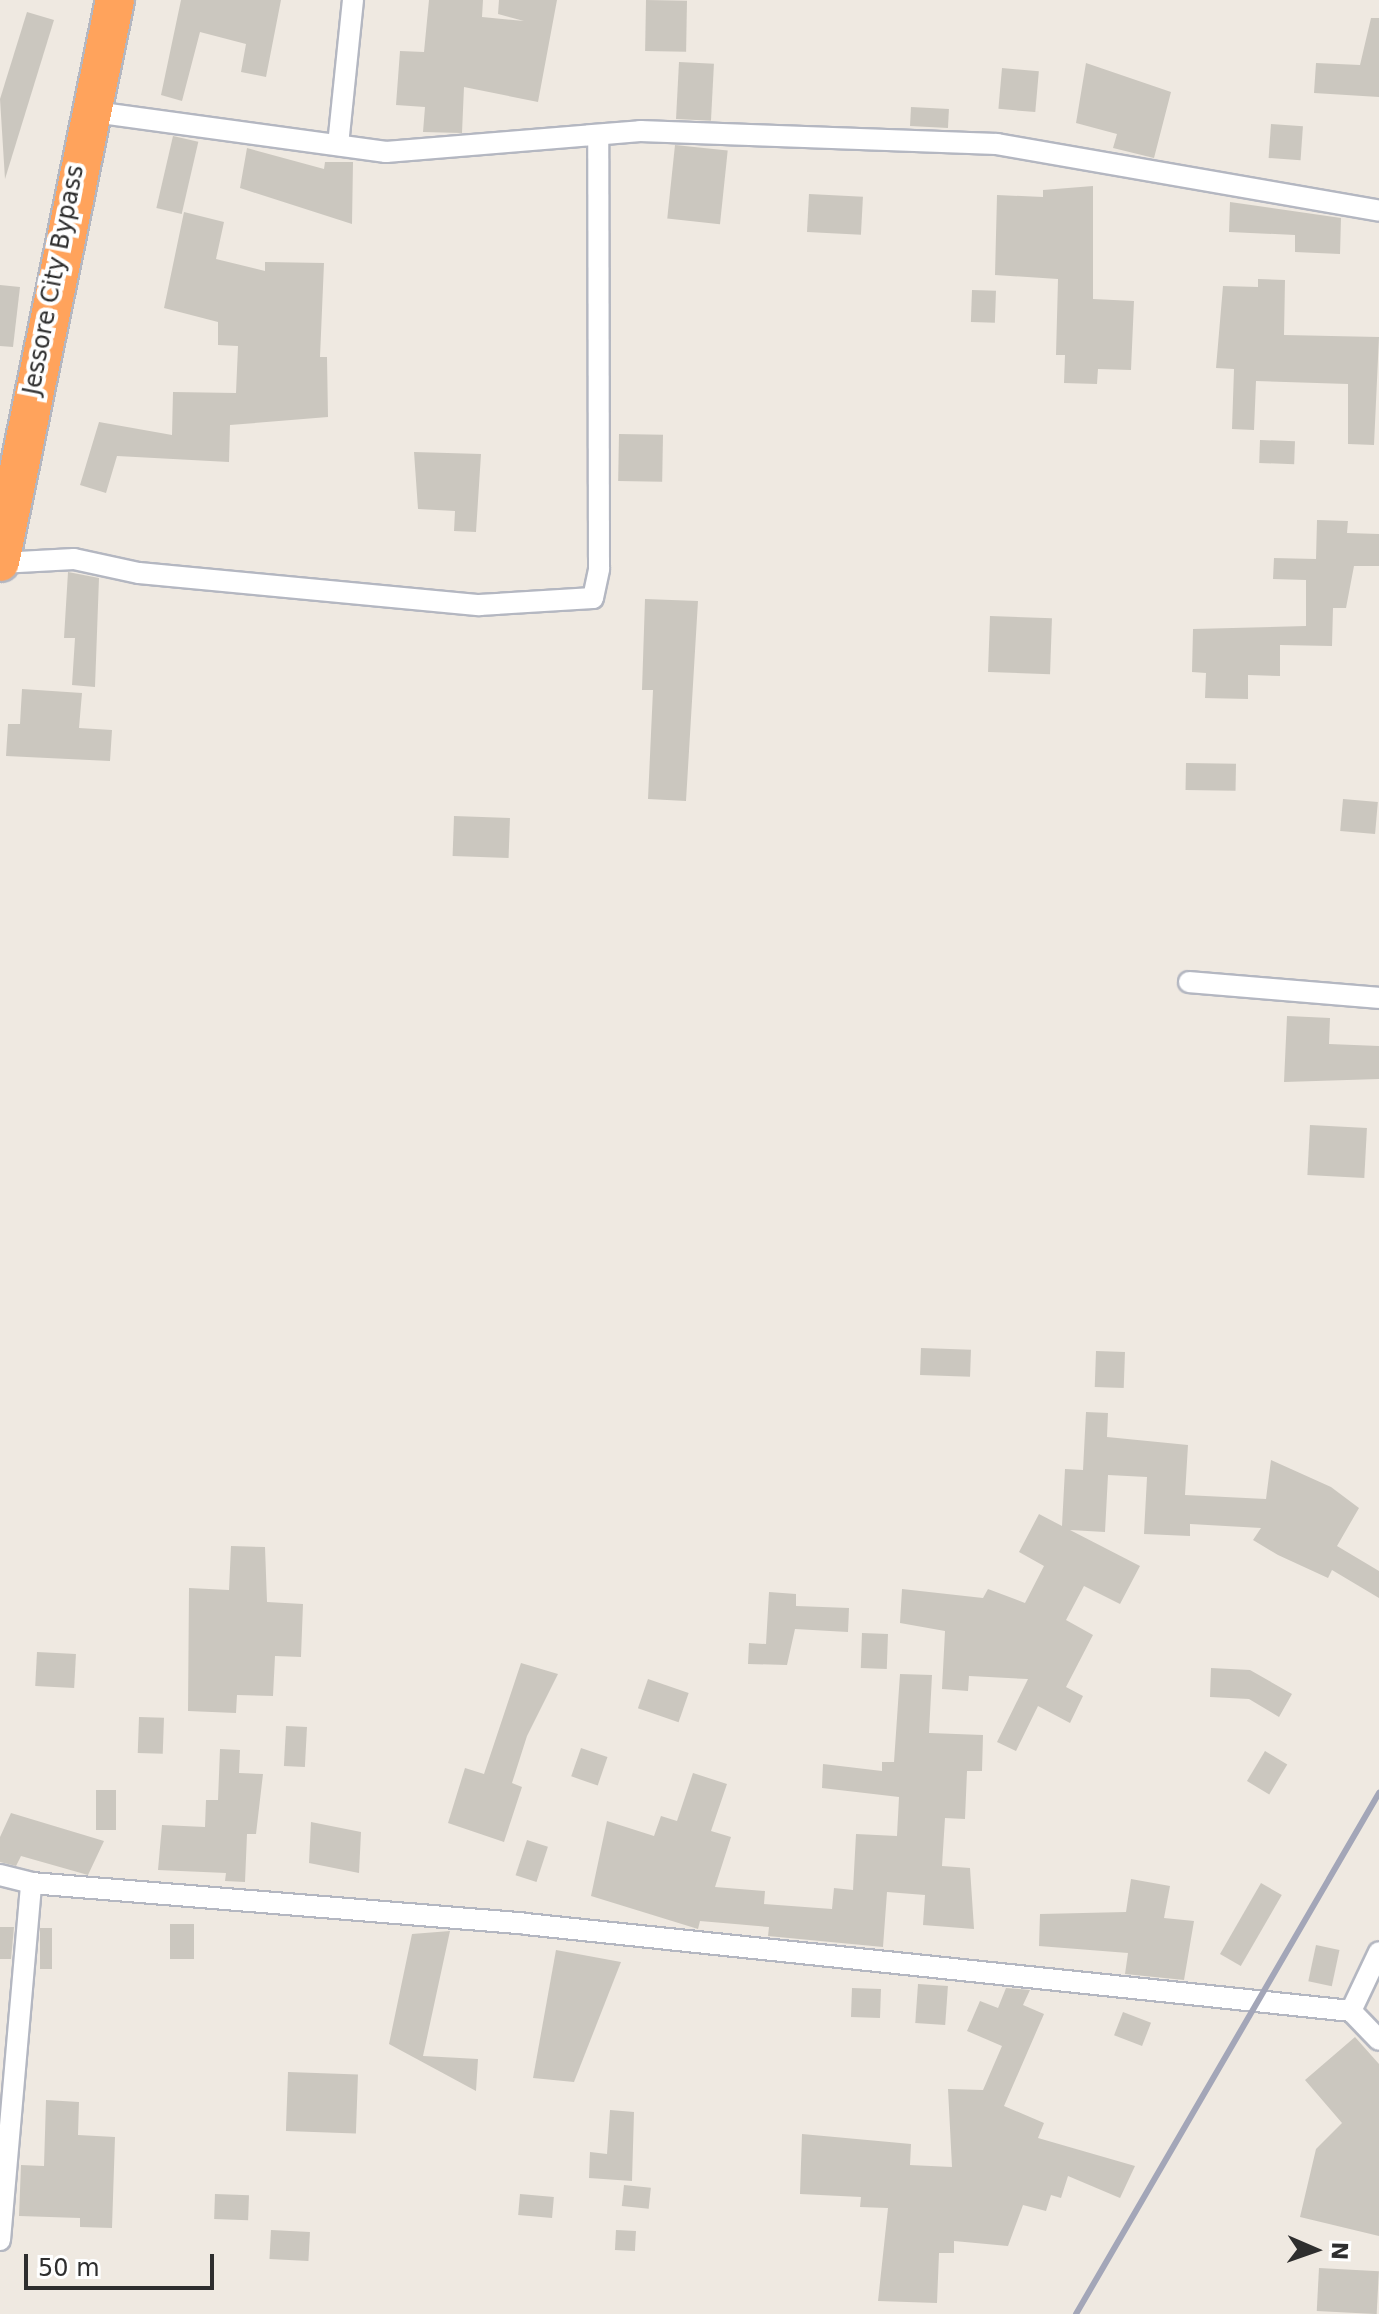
<!DOCTYPE html>
<html>
<head>
<meta charset="utf-8">
<style>
	body { margin:0 }
	#map { position:relative; width:1379px; height:2314px; overflow:hidden; background:#efe9e1; font-family:"DejaVu Sans",sans-serif }
	div>[style] { position:absolute }
	.building>* { inset:0; background:#cbc7bf; transform-origin:0 0 }
	.roads { filter:drop-shadow(2px 0 #b4b7c1) drop-shadow(-2px 0 #b4b7c1) drop-shadow(0 2px #b4b7c1) drop-shadow(0 -2px #b4b7c1) }
	.street>* { height:20px; margin:-10px; padding:0 10px; transform-origin:10px; border-radius:10px; background:#fff }
	.highway>* { height:38px; margin:-19px; padding:0 19px; transform-origin:19px; border-radius:19px; background:#ffa35c }
	.rail>* { height:6px; margin:-3px; padding:0 3px; transform-origin:3px; border-radius:3px; background:#a3a6b8 }
	span { translate:-50% -50%; white-space:nowrap; text-align:center; line-height:1.15; -webkit-text-stroke:8px #fff; paint-order:stroke }
	.street-label { font-size:24px; color:#2e2e2e }
	.north { position:absolute; left:1275px; top:2210px; width:80px; height:80px; -webkit-text-stroke:6px #fff; paint-order:stroke; rotate:92deg; font-size:22px; font-weight:700; line-height:32px; text-align:center; color:#2e2e2e }
	.north::after { content:''; display:block; margin:auto; width:28px; height:36px; background:#2e2e2e; clip-path:polygon(50% 0,100% 100%,50% 72%,0 100%) }
	.scale { position:absolute; left:24px; top:2254px; width:190px; height:36px; box-sizing:border-box; border:4px solid #2e2e2e; border-top:0; padding-left:10px; font-size:24px; line-height:28px; white-space:nowrap; color:#2e2e2e; -webkit-text-stroke:6px #fff; paint-order:stroke }
</style>
</head>
<body>
<div id="map">
	<div class="building">
		<i style="clip-path:polygon(181px 0,281px 0,266px 77px,241px 72px,246px 44px,200px 32px,182px 101px,161px 95px)"></i>
		<i style="clip-path:polygon(429px 0,483px 0,482px 17px,524px 21px,498px 14px,499px 0,557px 0,538px 102px,464px 87px,462px 133px,423px 132px,425px 107px,396px 105px,400px 51px,424px 52px)"></i>
		<i style="left:646px;top:0;width:41px;height:51px;rotate:1deg"></i>
		<i style="clip-path:polygon(27px 12px,54px 20px,5px 179px,0 99px)"></i>
		<i style="clip-path:polygon(1371px 18px,1379px 18px,1379px 97px,1314px 93px,1316px 63px,1360px 65px)"></i>
		<i style="left:679px;top:62px;width:35px;height:57px;rotate:3deg"></i>
		<i style="clip-path:polygon(1086px 63px,1171px 92px,1154px 158px,1113px 148px,1117px 134px,1076px 123px)"></i>
		<i style="left:1002px;top:68px;width:37px;height:41px;rotate:5deg"></i>
		<i style="left:911px;top:107px;width:38px;height:19px;rotate:3deg"></i>
		<i style="left:1271px;top:124px;width:32px;height:34px;rotate:4deg"></i>
		<i style="left:173px;top:136px;width:26px;height:74px;rotate:13deg"></i>
		<i style="left:675px;top:145px;width:53px;height:74px;rotate:6deg"></i>
		<i style="clip-path:polygon(247px 148px,324px 169px,325px 162px,353px 162px,352px 224px,240px 188px)"></i>
		<i style="clip-path:polygon(1093px 186px,1093px 299px,1134px 301px,1131px 370px,1098px 369px,1097px 384px,1064px 383px,1065px 355px,1056px 355px,1058px 279px,995px 275px,997px 195px,1043px 197px,1043px 190px)"></i>
		<i style="left:809px;top:194px;width:54px;height:38px;rotate:3deg"></i>
		<i style="clip-path:polygon(1230px 202px,1341px 218px,1340px 254px,1295px 252px,1295px 235px,1229px 232px)"></i>
		<i style="clip-path:polygon(184px 212px,224px 222px,216px 259px,265px 271px,265px 262px,324px 263px,320px 357px,327px 357px,328px 417px,230px 425px,229px 462px,117px 456px,106px 493px,80px 485px,99px 422px,172px 435px,173px 392px,236px 393px,238px 346px,218px 345px,218px 322px,164px 308px)"></i>
		<i style="clip-path:polygon(1258px 279px,1285px 280px,1284px 335px,1379px 337px,1374px 445px,1348px 444px,1348px 384px,1256px 381px,1254px 430px,1232px 429px,1234px 369px,1216px 368px,1223px 286px,1258px 287px)"></i>
		<i style="clip-path:polygon(0 285px,20px 287px,13px 347px,0 346px)"></i>
		<i style="left:972px;top:290px;width:24px;height:32px;rotate:2deg"></i>
		<i style="left:619px;top:434px;width:44px;height:47px;rotate:1deg"></i>
		<i style="left:1260px;top:440px;width:35px;height:23px;rotate:2deg"></i>
		<i style="clip-path:polygon(414px 452px,481px 454px,476px 532px,454px 531px,455px 511px,418px 509px)"></i>
		<i style="clip-path:polygon(1317px 520px,1348px 521px,1347px 533px,1379px 534px,1379px 566px,1354px 566px,1346px 608px,1333px 608px,1332px 646px,1280px 645px,1280px 676px,1248px 675px,1248px 699px,1205px 698px,1206px 673px,1192px 672px,1193px 629px,1306px 626px,1306px 580px,1273px 579px,1274px 558px,1316px 559px)"></i>
		<i style="clip-path:polygon(68px 572px,99px 578px,95px 687px,72px 685px,75px 638px,64px 638px)"></i>
		<i style="clip-path:polygon(645px 599px,698px 601px,686px 801px,648px 799px,653px 690px,642px 690px)"></i>
		<i style="left:990px;top:616px;width:62px;height:56px;rotate:2deg"></i>
		<i style="clip-path:polygon(22px 689px,82px 693px,79px 728px,112px 730px,110px 761px,6px 756px,8px 724px,20px 724px)"></i>
		<i style="left:1186px;top:763px;width:50px;height:27px;rotate:1deg"></i>
		<i style="left:1343px;top:799px;width:35px;height:32px;rotate:5deg"></i>
		<i style="left:454px;top:816px;width:56px;height:40px;rotate:2deg"></i>
		<i style="clip-path:polygon(1287px 1016px,1330px 1018px,1329px 1044px,1379px 1046px,1379px 1079px,1284px 1082px)"></i>
		<i style="left:1310px;top:1125px;width:57px;height:50px;rotate:3deg"></i>
		<i style="left:921px;top:1348px;width:50px;height:27px;rotate:2deg"></i>
		<i style="left:1096px;top:1351px;width:29px;height:36px;rotate:2deg"></i>
		<i style="clip-path:polygon(1086px 1412px,1108px 1413px,1107px 1437px,1188px 1445px,1185px 1495px,1266px 1499px,1271px 1460px,1331px 1487px,1359px 1508px,1337px 1546px,1379px 1571px,1379px 1598px,1332px 1570px,1328px 1578px,1278px 1555px,1253px 1540px,1261px 1528px,1190px 1524px,1190px 1536px,1144px 1534px,1147px 1477px,1108px 1475px,1105px 1532px,1070px 1530px,1140px 1566px,1120px 1604px,1084px 1586px,1066px 1620px,1093px 1635px,1066px 1687px,1083px 1696px,1070px 1723px,1038px 1706px,1016px 1751px,997px 1742px,1028px 1679px,969px 1676px,968px 1691px,942px 1689px,945px 1631px,900px 1623px,902px 1589px,983px 1598px,988px 1589px,1025px 1603px,1044px 1566px,1019px 1552px,1039px 1514px,1062px 1526px,1065px 1469px,1083px 1470px)"></i>
		<i style="clip-path:polygon(231px 1546px,265px 1547px,267px 1602px,303px 1604px,301px 1657px,275px 1656px,273px 1696px,237px 1695px,236px 1713px,188px 1711px,189px 1588px,229px 1590px)"></i>
		<i style="clip-path:polygon(769px 1592px,796px 1594px,796px 1606px,849px 1608px,848px 1632px,795px 1629px,787px 1665px,748px 1664px,749px 1643px,766px 1644px)"></i>
		<i style="left:862px;top:1633px;width:26px;height:35px;rotate:2deg"></i>
		<i style="left:37px;top:1652px;width:39px;height:34px;rotate:3deg"></i>
		<i style="clip-path:polygon(521px 1663px,558px 1674px,527px 1736px,512px 1783px,522px 1787px,504px 1842px,448px 1823px,465px 1768px,484px 1774px)"></i>
		<i style="clip-path:polygon(1211px 1668px,1250px 1670px,1292px 1694px,1279px 1717px,1249px 1699px,1210px 1697px)"></i>
		<i style="clip-path:polygon(900px 1674px,932px 1675px,929px 1733px,983px 1735px,982px 1771px,967px 1771px,965px 1819px,945px 1818px,942px 1866px,970px 1868px,974px 1929px,923px 1925px,925px 1895px,887px 1892px,883px 1947px,768px 1936px,769px 1927px,700px 1921px,698px 1929px,591px 1896px,607px 1821px,654px 1836px,661px 1816px,677px 1821px,693px 1773px,727px 1784px,711px 1831px,731px 1837px,715px 1887px,765px 1891px,764px 1904px,832px 1909px,834px 1888px,853px 1890px,856px 1834px,897px 1836px,899px 1797px,822px 1788px,823px 1764px,882px 1771px,882px 1762px,894px 1762px)"></i>
		<i style="left:648px;top:1679px;width:43px;height:31px;rotate:19deg"></i>
		<i style="left:139px;top:1717px;width:25px;height:36px;rotate:2deg"></i>
		<i style="left:286px;top:1726px;width:21px;height:40px;rotate:3deg"></i>
		<i style="left:581px;top:1748px;width:28px;height:30px;rotate:19deg"></i>
		<i style="clip-path:polygon(220px 1749px,240px 1750px,239px 1773px,263px 1774px,256px 1834px,247px 1834px,245px 1882px,225px 1881px,226px 1873px,158px 1870px,162px 1825px,205px 1827px,206px 1800px,218px 1800px)"></i>
		<i style="left:1265px;top:1751px;width:26px;height:35px;rotate:31deg"></i>
		<i style="left:96px;top:1790px;width:20px;height:40px"></i>
		<i style="clip-path:polygon(11px 1813px,104px 1841px,88px 1875px,21px 1856px,16px 1866px,0 1862px,0 1837px)"></i>
		<i style="clip-path:polygon(311px 1822px,361px 1832px,359px 1873px,309px 1863px)"></i>
		<i style="left:527px;top:1840px;width:22px;height:37px;rotate:18deg"></i>
		<i style="clip-path:polygon(1131px 1879px,1170px 1886px,1164px 1918px,1194px 1921px,1184px 1980px,1125px 1974px,1128px 1953px,1039px 1946px,1040px 1914px,1126px 1912px)"></i>
		<i style="left:1261px;top:1883px;width:24px;height:82px;rotate:30deg"></i>
		<i style="left:170px;top:1924px;width:24px;height:35px"></i>
		<i style="clip-path:polygon(0 1927px,14px 1927px,11px 1959px,0 1959px)"></i>
		<i style="left:40px;top:1928px;width:12px;height:41px"></i>
		<i style="clip-path:polygon(450px 1931px,423px 2056px,478px 2059px,476px 2091px,389px 2044px,412px 1934px)"></i>
		<i style="left:1316px;top:1945px;width:24px;height:37px;rotate:12deg"></i>
		<i style="clip-path:polygon(556px 1950px,621px 1962px,574px 2082px,533px 2078px)"></i>
		<i style="left:918px;top:1984px;width:30px;height:39px;rotate:4deg"></i>
		<i style="left:852px;top:1988px;width:29px;height:29px;rotate:2deg"></i>
		<i style="clip-path:polygon(1006px 1988px,1030px 1990px,1023px 2005px,1044px 2014px,1004px 2106px,1044px 2123px,1038px 2138px,1135px 2166px,1120px 2198px,1068px 2176px,1061px 2198px,1051px 2195px,1046px 2211px,1023px 2205px,1008px 2246px,954px 2241px,954px 2253px,939px 2253px,937px 2303px,878px 2301px,888px 2208px,860px 2207px,861px 2197px,800px 2194px,802px 2134px,911px 2144px,910px 2165px,952px 2167px,948px 2089px,983px 2090px,1002px 2046px,967px 2031px,980px 2001px,998px 2008px)"></i>
		<i style="left:1123px;top:2012px;width:30px;height:25px;rotate:21deg"></i>
		<i style="clip-path:polygon(1355px 2037px,1379px 2064px,1379px 2236px,1300px 2217px,1316px 2149px,1342px 2123px,1305px 2080px)"></i>
		<i style="left:288px;top:2072px;width:70px;height:59px;rotate:2deg"></i>
		<i style="clip-path:polygon(46px 2100px,79px 2102px,78px 2135px,115px 2137px,112px 2228px,80px 2227px,80px 2218px,19px 2216px,21px 2165px,44px 2166px)"></i>
		<i style="clip-path:polygon(610px 2110px,634px 2112px,632px 2181px,589px 2178px,590px 2152px,607px 2154px)"></i>
		<i style="left:624px;top:2185px;width:27px;height:21px;rotate:6deg"></i>
		<i style="left:215px;top:2194px;width:34px;height:25px;rotate:2deg"></i>
		<i style="left:520px;top:2194px;width:34px;height:21px;rotate:5deg"></i>
		<i style="left:271px;top:2230px;width:39px;height:29px;rotate:3deg"></i>
		<i style="left:616px;top:2230px;width:20px;height:20px;rotate:3deg"></i>
		<i style="left:1319px;top:2268px;width:60px;height:43px;rotate:3deg"></i>
	</div>
	<div class="roads">
		<div class="street">
			<i style="left:87px;top:111px;width:302px;rotate:7.8deg"></i>
			<i style="left:386px;top:152px;width:255px;rotate:-4.7deg"></i>
			<i style="left:640px;top:131px;width:357px;rotate:2.1deg"></i>
			<i style="left:997px;top:144px;width:388px;rotate:9.9deg"></i>
			<i style="left:338px;top:145px;width:146px;rotate:-84.1deg"></i>
			<i style="left:0;top:563px;width:74px;rotate:-3.1deg"></i>
			<i style="left:74px;top:559px;width:66px;rotate:12.2deg"></i>
			<i style="left:139px;top:573px;width:342px;rotate:5.4deg"></i>
			<i style="left:479px;top:605px;width:114px;rotate:-3.5deg"></i>
			<i style="left:593px;top:598px;width:30px;rotate:-78deg"></i>
			<i style="left:599px;top:569px;width:430px;rotate:-90.1deg"></i>
			<i style="left:1189px;top:982px;width:191px;rotate:4.8deg"></i>
			<i style="left:0;top:1875px;width:32px;rotate:14deg"></i>
			<i style="left:1351px;top:2011px;width:65px;rotate:-64.6deg"></i>
			<i style="left:0;top:2240px;width:358px;rotate:-85deg"></i>
			<i style="left:31px;top:1883px;width:497px;rotate:4.7deg"></i>
			<i style="left:526px;top:1924px;width:830px;rotate:6.02deg"></i>
			<i style="left:1351px;top:2011px;width:40px;rotate:46deg"></i>
		</div>
		<div class="highway">
			<i style="left:0;top:562px;width:574px;rotate:-78.44deg"></i>
		</div>
	</div>
	<div class="rail">
		<i style="left:1076px;top:2314px;width:603px;rotate:-59.82deg"></i>
	</div>
	<div class="street-label">
		<span style="left:54px;top:280px;rotate:-79deg">Jessore City Bypass</span>
	</div>
	<div class="north">N</div>
	<div class="scale">50 m</div>
</div>
</body>
</html>
